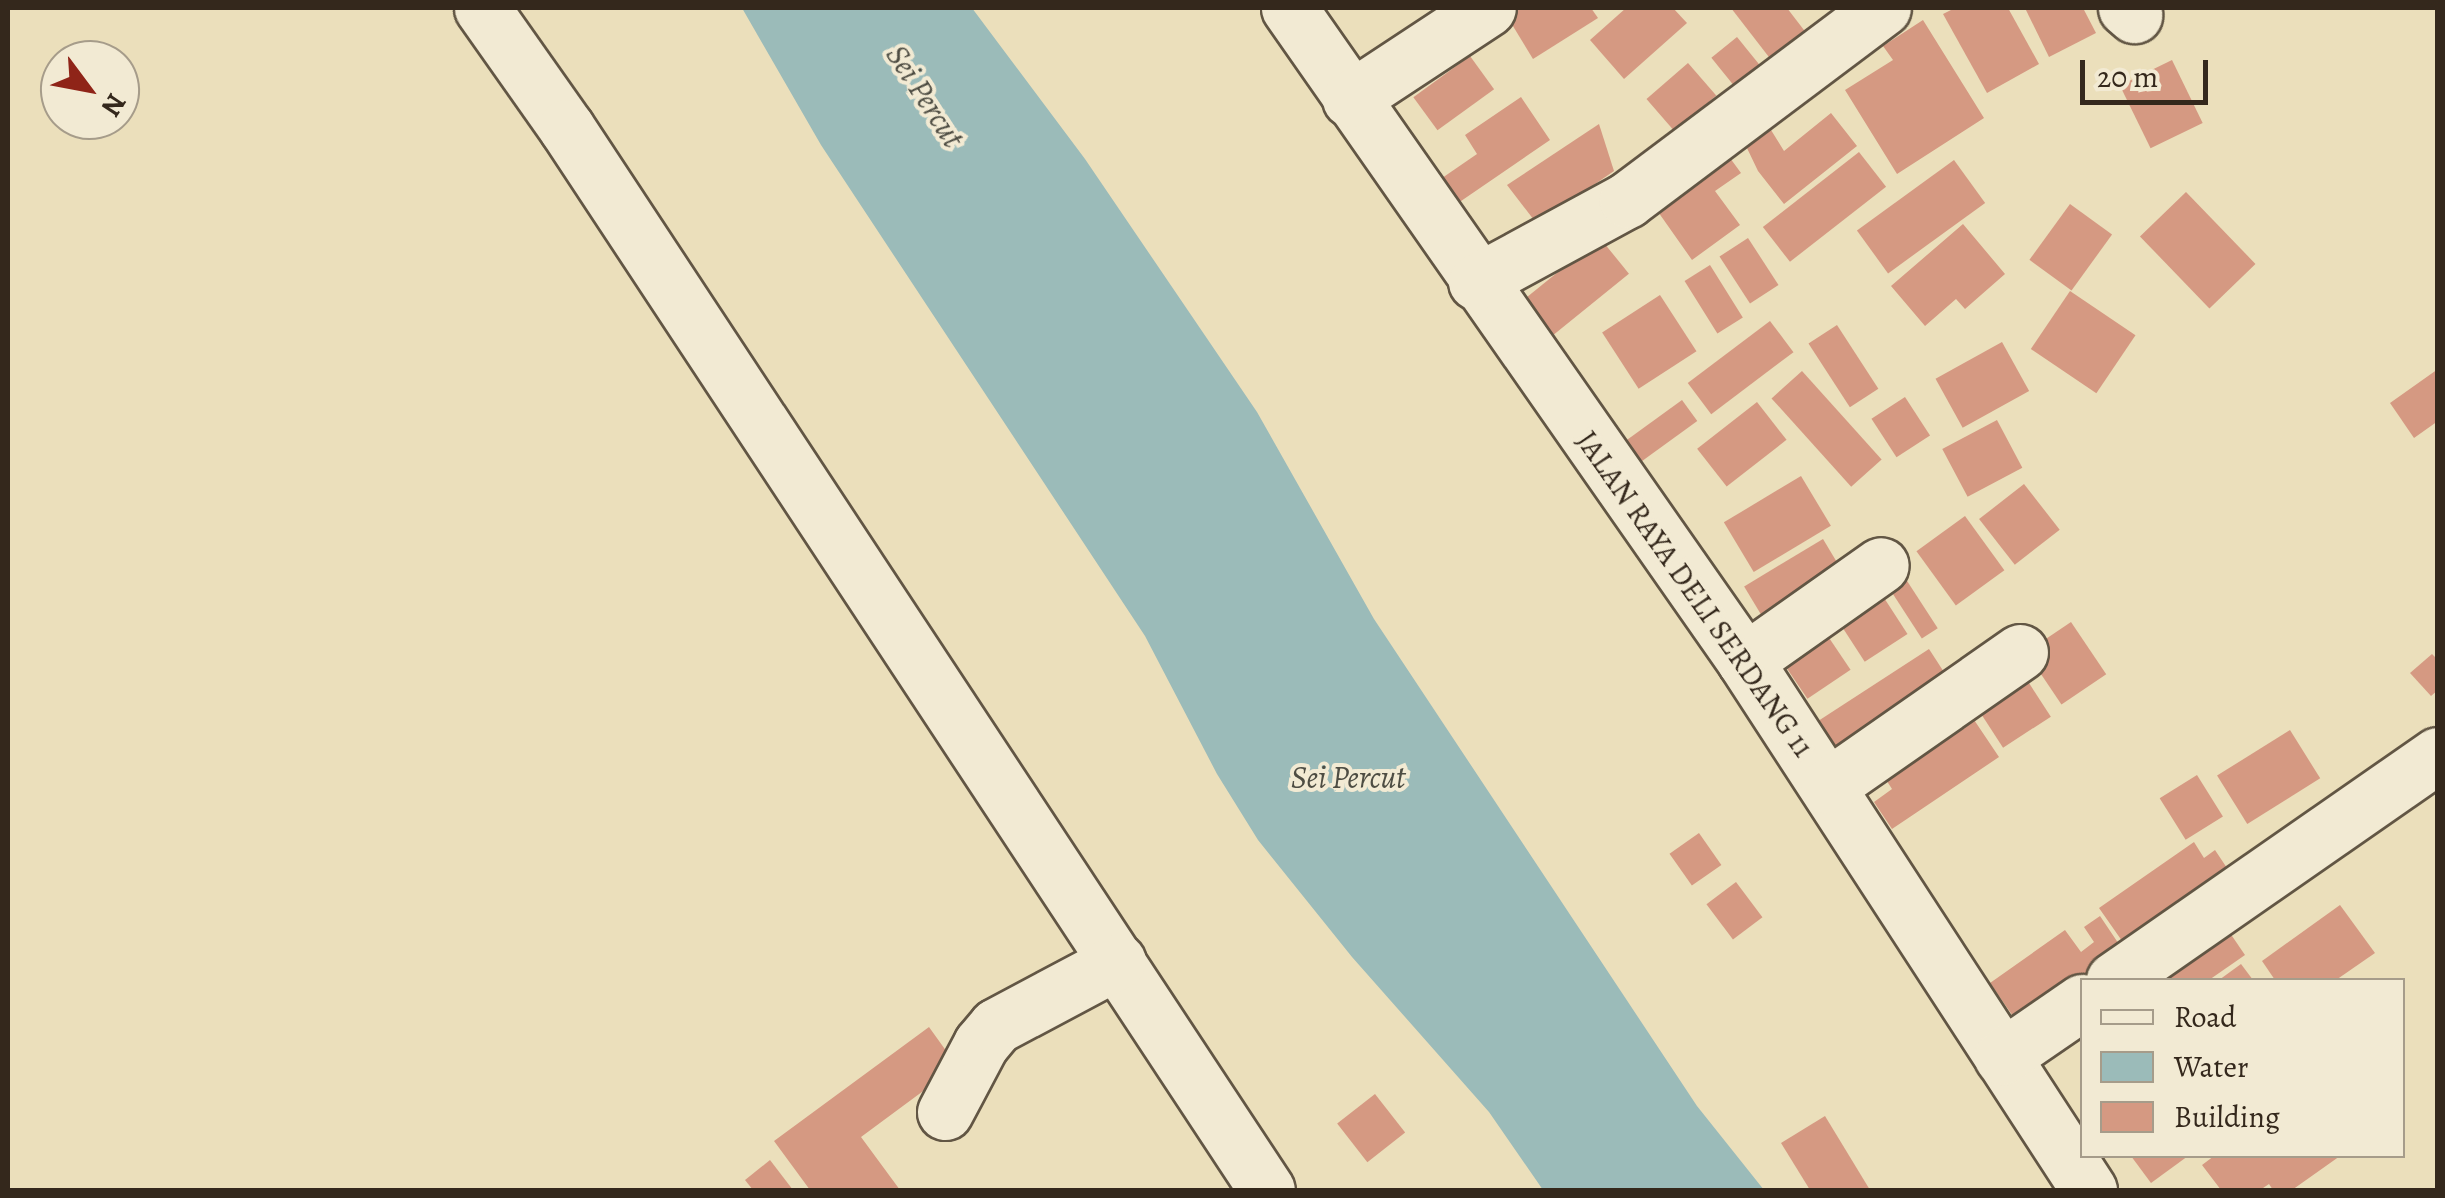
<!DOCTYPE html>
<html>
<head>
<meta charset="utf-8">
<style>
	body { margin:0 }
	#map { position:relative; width:2445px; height:1198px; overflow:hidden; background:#ebdfbb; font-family:Alegreya,serif }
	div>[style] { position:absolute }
	.water>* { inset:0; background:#9bbbb9 }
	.building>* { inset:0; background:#d59982; transform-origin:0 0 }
	.roads { filter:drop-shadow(2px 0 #625644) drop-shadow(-2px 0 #625644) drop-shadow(0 2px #625644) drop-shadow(0 -2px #625644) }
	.minor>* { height:55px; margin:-27.5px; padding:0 27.5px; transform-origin:27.5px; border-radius:27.5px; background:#f2ead3 }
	span { translate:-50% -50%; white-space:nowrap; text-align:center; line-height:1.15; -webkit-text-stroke:8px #f2ead3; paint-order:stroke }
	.street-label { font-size:30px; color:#34281c }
	.water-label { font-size:32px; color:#4e4d43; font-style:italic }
	.frame { position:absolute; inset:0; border:10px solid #34281c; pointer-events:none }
	.legend { position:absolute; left:2080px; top:978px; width:325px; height:180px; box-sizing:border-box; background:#f2ead3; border:2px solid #a69c8a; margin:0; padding:12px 18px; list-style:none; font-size:30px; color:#34281c }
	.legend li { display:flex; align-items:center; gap:20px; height:50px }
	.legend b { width:50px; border:2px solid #a69c8a }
	.north { position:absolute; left:40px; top:40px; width:100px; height:100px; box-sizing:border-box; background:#f2ead3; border:2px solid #a69c8a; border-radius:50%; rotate:122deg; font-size:28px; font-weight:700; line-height:40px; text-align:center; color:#34281c }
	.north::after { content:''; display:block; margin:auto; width:35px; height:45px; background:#8f2418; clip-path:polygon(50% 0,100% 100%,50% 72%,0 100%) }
	.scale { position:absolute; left:2080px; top:60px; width:128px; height:45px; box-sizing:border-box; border:5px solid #34281c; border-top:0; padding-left:12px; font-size:30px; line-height:35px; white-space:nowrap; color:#34281c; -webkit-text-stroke:8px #f2ead3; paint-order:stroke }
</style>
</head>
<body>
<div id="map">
	<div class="water">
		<i style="clip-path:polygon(742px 8px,972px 8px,1085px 159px,1257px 412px,1374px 619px,1697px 1106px,1764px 1190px,1543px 1190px,1489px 1112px,1352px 957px,1258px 840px,1217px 774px,1145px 636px,821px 145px)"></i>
	</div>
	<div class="building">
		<i style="clip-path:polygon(1502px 8px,1591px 8px,1598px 18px,1533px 59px)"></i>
		<i style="clip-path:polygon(1626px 8px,1673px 8px,1687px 23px,1624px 79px,1590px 40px)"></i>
		<i style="clip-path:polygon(1731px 8px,1787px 8px,1807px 34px,1772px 61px)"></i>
		<i style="clip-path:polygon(1955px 8px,2008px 8px,2039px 64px,1987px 93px,1943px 14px)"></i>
		<i style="clip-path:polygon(2025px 8px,2083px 8px,2096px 33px,2049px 57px)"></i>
		<i style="clip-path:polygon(1923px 20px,1984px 118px,1897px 174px,1845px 90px,1893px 60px,1883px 46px)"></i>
		<i style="left:1737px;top:37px;width:45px;height:33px;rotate:51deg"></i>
		<i style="left:1470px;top:56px;width:41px;height:70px;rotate:54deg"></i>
		<i style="left:2172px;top:60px;width:70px;height:58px;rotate:64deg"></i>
		<i style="left:1688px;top:63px;width:43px;height:55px;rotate:49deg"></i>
		<i style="clip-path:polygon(1521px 97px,1550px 140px,1445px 212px,1429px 187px,1477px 154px,1465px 135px)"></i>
		<i style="clip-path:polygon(1831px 113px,1857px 146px,1784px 204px,1758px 171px,1746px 146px,1771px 130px,1784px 151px)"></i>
		<i style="clip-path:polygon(1599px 124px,1614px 171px,1537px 224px,1507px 185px)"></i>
		<i style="clip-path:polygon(1722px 147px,1741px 173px,1715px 191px,1740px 225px,1692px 260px,1649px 199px)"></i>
		<i style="left:1859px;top:152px;width:44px;height:122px;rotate:52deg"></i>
		<i style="left:1954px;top:160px;width:53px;height:120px;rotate:54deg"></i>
		<i style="left:2186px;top:192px;width:100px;height:64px;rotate:46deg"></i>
		<i style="left:2070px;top:204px;width:52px;height:69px;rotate:36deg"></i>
		<i style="clip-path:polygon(1963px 224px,2005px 274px,1965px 309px,1956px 299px,1925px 326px,1891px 286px)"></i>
		<i style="left:1600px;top:238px;width:46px;height:116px;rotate:51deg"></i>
		<i style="left:1748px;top:238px;width:56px;height:34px;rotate:57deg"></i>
		<i style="left:1710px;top:265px;width:62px;height:30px;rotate:58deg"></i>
		<i style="left:2070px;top:291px;width:79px;height:70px;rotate:34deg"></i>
		<i style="left:1660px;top:295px;width:67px;height:69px;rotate:57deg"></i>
		<i style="left:1770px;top:321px;width:39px;height:103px;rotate:53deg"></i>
		<i style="left:1837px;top:325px;width:76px;height:34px;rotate:57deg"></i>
		<i style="left:2002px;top:342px;width:56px;height:76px;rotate:61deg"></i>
		<i style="clip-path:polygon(2438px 369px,2438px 421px,2414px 438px,2390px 403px)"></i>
		<i style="left:1802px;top:371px;width:119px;height:41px;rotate:48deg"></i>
		<i style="left:1905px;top:397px;width:46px;height:40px;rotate:57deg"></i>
		<i style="left:1682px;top:400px;width:26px;height:75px;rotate:54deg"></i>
		<i style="left:1757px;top:402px;width:48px;height:76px;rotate:52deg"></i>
		<i style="left:1997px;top:420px;width:54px;height:62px;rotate:62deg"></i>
		<i style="left:1801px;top:476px;width:58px;height:90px;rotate:59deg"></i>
		<i style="left:2024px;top:484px;width:58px;height:57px;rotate:52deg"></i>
		<i style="left:1965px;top:516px;width:67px;height:60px;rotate:54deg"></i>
		<i style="left:1823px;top:539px;width:48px;height:92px;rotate:59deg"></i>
		<i style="left:1898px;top:567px;width:73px;height:19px;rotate:57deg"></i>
		<i style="left:1877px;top:587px;width:56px;height:51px;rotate:57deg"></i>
		<i style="left:1817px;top:620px;width:60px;height:52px;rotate:56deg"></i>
		<i style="left:2071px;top:622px;width:63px;height:54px;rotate:56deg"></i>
		<i style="left:1929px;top:649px;width:53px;height:134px;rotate:57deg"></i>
		<i style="clip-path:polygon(2432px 654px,2438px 660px,2438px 690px,2431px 696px,2410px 673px)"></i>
		<i style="left:2016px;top:663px;width:64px;height:57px;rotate:57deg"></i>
		<i style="clip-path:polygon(1960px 699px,1999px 757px,1892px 829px,1874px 802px,1892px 789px,1872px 758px)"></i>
		<i style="left:2290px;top:730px;width:57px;height:86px;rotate:58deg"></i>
		<i style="left:2197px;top:775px;width:49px;height:44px;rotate:58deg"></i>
		<i style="left:1699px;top:833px;width:39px;height:36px;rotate:55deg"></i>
		<i style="clip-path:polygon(2194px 842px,2204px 858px,2215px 850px,2239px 886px,2134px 958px,2099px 908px)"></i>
		<i style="left:1736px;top:882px;width:44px;height:37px;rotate:53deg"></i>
		<i style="clip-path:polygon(2340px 905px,2375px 953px,2336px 980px,2275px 980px,2262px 961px)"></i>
		<i style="clip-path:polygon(2100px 916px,2131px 962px,2026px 1035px,1990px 983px,2065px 930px,2081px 952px,2094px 942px,2084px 927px)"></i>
		<i style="clip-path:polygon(2219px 917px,2245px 955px,2209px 980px,2140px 980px)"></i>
		<i style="clip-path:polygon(2241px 964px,2253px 980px,2219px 980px)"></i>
		<i style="clip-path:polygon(929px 1027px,957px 1066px,861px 1137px,900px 1190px,810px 1190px,774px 1141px)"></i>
		<i style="left:1375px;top:1094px;width:49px;height:48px;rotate:52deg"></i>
		<i style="clip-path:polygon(1825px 1116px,1870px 1190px,1810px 1190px,1781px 1143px)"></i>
		<i style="clip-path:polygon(2131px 1156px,2188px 1156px,2151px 1183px)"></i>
		<i style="clip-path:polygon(2214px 1156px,2340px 1156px,2292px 1190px,2273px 1190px,2269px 1184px,2260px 1190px,2221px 1190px,2202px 1165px)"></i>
		<i style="clip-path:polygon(770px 1160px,793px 1190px,753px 1190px,745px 1180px)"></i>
	</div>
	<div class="roads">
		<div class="minor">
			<i style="left:482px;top:8px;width:146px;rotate:54.8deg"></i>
			<i style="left:566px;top:127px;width:1273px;rotate:56.6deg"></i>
			<i style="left:1289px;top:8px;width:796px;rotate:55.07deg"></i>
			<i style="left:1745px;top:661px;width:631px;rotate:56.96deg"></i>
			<i style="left:2126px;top:8px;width:11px;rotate:41deg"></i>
			<i style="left:1350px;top:99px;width:165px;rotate:-33.4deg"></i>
			<i style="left:1476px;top:282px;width:172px;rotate:-28.5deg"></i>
			<i style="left:1627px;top:200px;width:320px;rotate:-36.9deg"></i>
			<i style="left:1745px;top:661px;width:166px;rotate:-35.2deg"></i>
			<i style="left:1828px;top:786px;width:234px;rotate:-34.9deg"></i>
			<i style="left:2114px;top:980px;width:394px;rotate:-34.8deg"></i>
			<i style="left:2002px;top:1057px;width:97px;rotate:-34.5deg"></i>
			<i style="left:945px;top:1112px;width:77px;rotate:-62.1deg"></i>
			<i style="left:981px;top:1044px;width:23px;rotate:-50deg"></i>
			<i style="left:996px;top:1026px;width:138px;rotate:-28deg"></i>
		</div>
	</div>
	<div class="street-label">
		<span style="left:1695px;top:594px;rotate:55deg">JALAN RAYA DELI SERDANG 11</span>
	</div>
	<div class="water-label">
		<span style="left:925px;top:96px;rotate:57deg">Sei Percut</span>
		<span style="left:1348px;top:777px">Sei Percut</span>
	</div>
	<div class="frame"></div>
	<ul class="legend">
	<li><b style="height:12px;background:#f2ead3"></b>Road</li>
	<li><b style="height:28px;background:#9bbbb9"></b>Water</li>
	<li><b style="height:28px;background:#d59982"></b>Building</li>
	</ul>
	<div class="north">N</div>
	<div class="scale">20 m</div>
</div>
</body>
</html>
